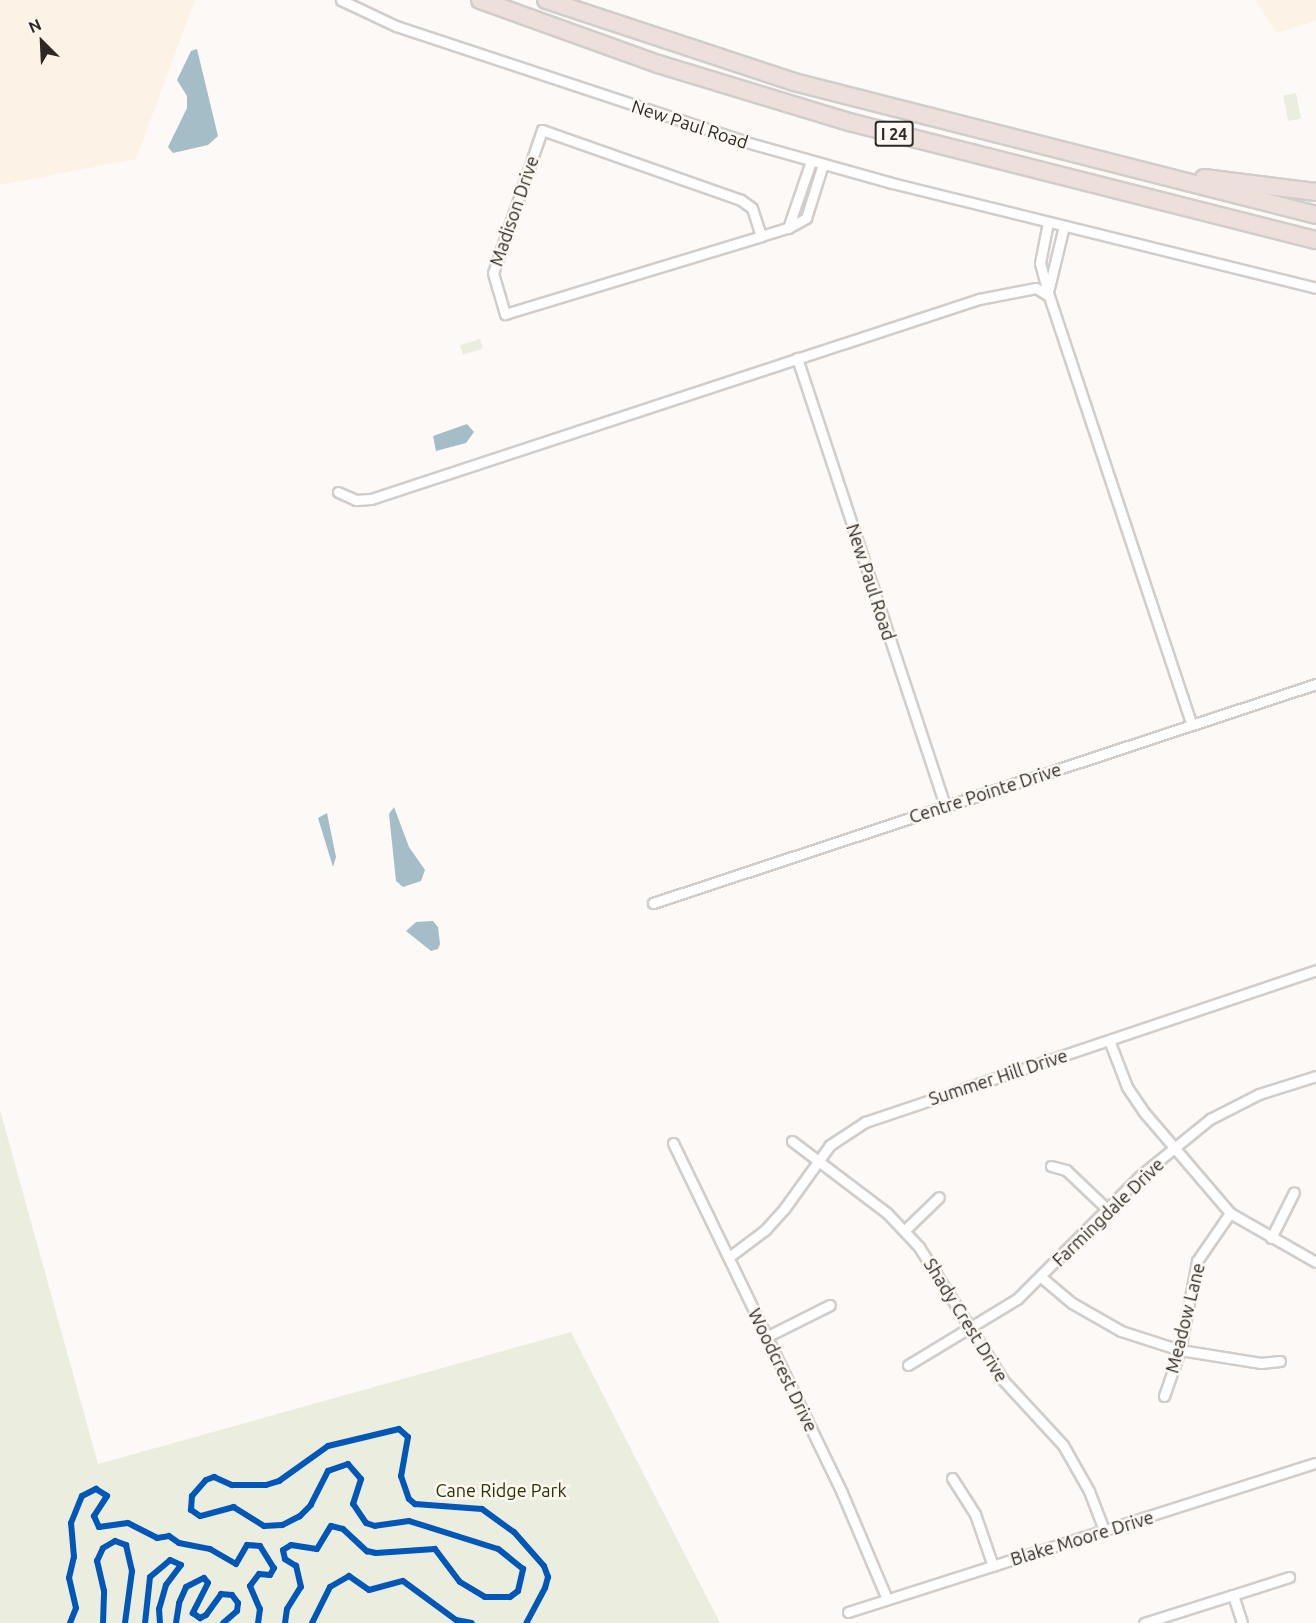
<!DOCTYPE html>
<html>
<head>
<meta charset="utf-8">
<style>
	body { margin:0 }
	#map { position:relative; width:1316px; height:1623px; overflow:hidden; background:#fcf9f7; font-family:Ubuntu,sans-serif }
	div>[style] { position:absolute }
	.built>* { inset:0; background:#fdf2e6 }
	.green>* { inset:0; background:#ebeede; transform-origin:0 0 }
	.water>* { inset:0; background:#a5bdc7 }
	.roads { filter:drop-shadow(2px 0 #d1cdca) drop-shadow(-2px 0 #d1cdca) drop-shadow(0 2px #d1cdca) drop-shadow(0 -2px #d1cdca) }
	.minor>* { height:9px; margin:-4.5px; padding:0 4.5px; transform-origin:4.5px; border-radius:4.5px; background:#fffefe }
	.motorway>* { height:16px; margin:-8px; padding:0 8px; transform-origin:8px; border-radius:8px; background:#ede0dc }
	.cycleway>* { height:6px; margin:-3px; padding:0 3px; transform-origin:3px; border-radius:3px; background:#0057b8 }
	span { translate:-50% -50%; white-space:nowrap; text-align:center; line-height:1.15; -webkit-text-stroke:5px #fff9f4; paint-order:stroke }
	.shield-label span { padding:2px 4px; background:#fff9f4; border:2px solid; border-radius:4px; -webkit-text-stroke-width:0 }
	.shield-label { font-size:16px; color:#2d2823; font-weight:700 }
	.street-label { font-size:18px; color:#2d2823 }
	.park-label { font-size:18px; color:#293300 }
	.north { position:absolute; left:12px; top:12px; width:60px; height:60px; -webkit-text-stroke:4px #fff9f4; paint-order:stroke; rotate:336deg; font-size:16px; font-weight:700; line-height:24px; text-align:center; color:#2d2823 }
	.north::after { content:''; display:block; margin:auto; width:21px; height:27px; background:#2d2823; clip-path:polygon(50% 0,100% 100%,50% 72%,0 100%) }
</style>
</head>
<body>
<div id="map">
	<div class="built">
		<i style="clip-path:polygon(0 0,195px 0,136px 159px,0 185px)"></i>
		<i style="clip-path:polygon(1255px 0,1316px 0,1316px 21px,1277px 33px)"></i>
	</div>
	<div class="green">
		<i style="left:1296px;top:93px;width:26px;height:13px;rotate:79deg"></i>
		<i style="left:480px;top:339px;width:10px;height:21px;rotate:73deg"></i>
		<i style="clip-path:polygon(0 1110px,98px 1464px,571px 1332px,720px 1623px,0 1623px)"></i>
	</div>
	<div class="water">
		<i style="clip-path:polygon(197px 49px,218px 136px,208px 145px,173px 153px,168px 147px,187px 108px,187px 96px,177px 80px,191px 51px)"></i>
		<i style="clip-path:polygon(467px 424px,474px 432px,466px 443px,436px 451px,433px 436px)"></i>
		<i style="clip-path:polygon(394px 807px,409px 847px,425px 870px,421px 881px,403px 887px,396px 881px,389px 814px)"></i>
		<i style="clip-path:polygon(327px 813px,336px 857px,333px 867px,318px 818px)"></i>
		<i style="clip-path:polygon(433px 921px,438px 927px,440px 944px,438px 949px,431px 951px,406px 931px,416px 922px)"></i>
	</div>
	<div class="roads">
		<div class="minor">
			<i style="left:341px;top:0;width:61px;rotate:25.3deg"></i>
			<i style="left:396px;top:26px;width:369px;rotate:18.3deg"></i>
			<i style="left:746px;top:142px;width:152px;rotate:15.7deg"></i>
			<i style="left:892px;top:183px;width:437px;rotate:13.9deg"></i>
			<i style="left:811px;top:161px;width:71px;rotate:108.9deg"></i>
			<i style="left:788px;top:228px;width:21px;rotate:-29deg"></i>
			<i style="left:806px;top:218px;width:57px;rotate:-72.5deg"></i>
			<i style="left:1048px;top:222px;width:42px;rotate:101deg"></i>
			<i style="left:1040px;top:263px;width:30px;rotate:75deg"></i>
			<i style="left:1048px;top:292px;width:68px;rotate:-76.4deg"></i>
			<i style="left:761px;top:236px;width:29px;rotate:-108deg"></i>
			<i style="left:752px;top:208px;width:14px;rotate:-144deg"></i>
			<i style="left:741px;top:200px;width:211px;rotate:-160.6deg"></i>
			<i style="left:542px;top:130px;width:151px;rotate:108.9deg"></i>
			<i style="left:493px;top:273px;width:43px;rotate:73.7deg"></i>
			<i style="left:505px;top:314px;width:268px;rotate:-16.9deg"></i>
			<i style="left:761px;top:236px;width:28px;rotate:-17deg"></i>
			<i style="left:797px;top:358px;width:472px;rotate:71.7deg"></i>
			<i style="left:338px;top:492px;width:20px;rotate:24deg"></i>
			<i style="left:356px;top:500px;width:15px;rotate:-4deg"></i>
			<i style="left:371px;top:499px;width:640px;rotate:-18.21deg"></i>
			<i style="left:979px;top:299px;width:58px;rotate:-10.9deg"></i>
			<i style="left:1036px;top:288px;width:15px;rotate:32deg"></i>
			<i style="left:1049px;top:296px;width:452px;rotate:71.6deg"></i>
			<i style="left:653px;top:903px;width:698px;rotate:-18.28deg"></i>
			<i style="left:1109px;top:1040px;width:50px;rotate:69deg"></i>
			<i style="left:1127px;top:1087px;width:29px;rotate:56deg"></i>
			<i style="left:1143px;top:1111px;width:134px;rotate:49.5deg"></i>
			<i style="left:1230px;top:1213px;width:99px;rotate:29.7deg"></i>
			<i style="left:792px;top:1141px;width:119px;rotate:37.2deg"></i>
			<i style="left:887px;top:1213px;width:47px;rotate:46.7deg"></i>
			<i style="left:919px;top:1247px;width:157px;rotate:57.7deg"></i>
			<i style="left:1003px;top:1380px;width:88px;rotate:47.3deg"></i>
			<i style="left:1063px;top:1445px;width:53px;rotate:60.5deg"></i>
			<i style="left:1089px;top:1491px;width:42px;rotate:69deg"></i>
			<i style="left:673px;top:1143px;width:389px;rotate:64.2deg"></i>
			<i style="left:842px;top:1493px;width:115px;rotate:67deg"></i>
			<i style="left:1051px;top:1166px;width:16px;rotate:15deg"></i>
			<i style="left:1066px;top:1170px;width:57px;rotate:43.6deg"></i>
			<i style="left:905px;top:1230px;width:47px;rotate:-44.1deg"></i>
			<i style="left:1271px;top:1238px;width:51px;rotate:-63.4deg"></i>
			<i style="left:729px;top:1257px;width:45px;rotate:-36.9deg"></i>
			<i style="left:765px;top:1230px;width:28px;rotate:-48deg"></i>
			<i style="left:784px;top:1209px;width:79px;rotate:-54.3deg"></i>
			<i style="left:830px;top:1145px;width:42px;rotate:-33.3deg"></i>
			<i style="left:865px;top:1122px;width:476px;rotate:-18.6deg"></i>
			<i style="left:1041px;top:1277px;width:40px;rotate:40deg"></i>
			<i style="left:1072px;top:1303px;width:56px;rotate:29.7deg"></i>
			<i style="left:1121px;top:1331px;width:62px;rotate:17.9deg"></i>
			<i style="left:1180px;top:1350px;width:82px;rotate:9.1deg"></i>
			<i style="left:1261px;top:1363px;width:19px;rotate:-6deg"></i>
			<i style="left:768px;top:1336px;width:69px;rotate:-26.6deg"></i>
			<i style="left:908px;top:1365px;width:127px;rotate:-31.2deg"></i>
			<i style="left:1017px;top:1299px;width:175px;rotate:-45deg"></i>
			<i style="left:1141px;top:1175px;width:89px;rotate:-39.1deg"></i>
			<i style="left:1210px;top:1119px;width:55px;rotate:-27deg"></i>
			<i style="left:1259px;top:1094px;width:60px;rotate:-17.5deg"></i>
			<i style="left:1164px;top:1396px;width:49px;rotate:-70.8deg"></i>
			<i style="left:1180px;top:1350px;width:91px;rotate:-79.2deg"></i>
			<i style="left:1197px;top:1261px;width:58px;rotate:-55.5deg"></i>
			<i style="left:952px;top:1478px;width:43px;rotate:57.4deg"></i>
			<i style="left:975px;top:1514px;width:55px;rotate:70.9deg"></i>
			<i style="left:1233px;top:1595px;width:59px;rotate:-17.8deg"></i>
			<i style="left:848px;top:1612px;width:491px;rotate:-17.7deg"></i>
			<i style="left:1144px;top:1623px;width:93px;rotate:-17.5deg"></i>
			<i style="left:1233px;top:1595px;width:29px;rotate:72deg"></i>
		</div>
		<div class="motorway">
			<i style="left:480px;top:0;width:189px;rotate:19.8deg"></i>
			<i style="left:658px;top:64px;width:200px;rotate:16.9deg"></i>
			<i style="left:849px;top:122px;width:482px;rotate:14.2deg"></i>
			<i style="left:546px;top:0;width:261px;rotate:18.3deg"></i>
			<i style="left:794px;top:82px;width:539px;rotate:14.29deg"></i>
			<i style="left:1204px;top:178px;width:113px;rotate:7.1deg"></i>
		</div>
	</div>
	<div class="cycleway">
		<i style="left:70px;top:1623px;width:16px;rotate:-68deg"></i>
		<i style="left:76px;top:1608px;width:31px;rotate:-103deg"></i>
		<i style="left:69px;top:1578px;width:22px;rotate:-77deg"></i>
		<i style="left:74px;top:1557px;width:34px;rotate:-95deg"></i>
		<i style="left:71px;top:1523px;width:29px;rotate:-68deg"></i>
		<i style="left:82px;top:1496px;width:16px;rotate:-27deg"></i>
		<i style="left:96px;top:1489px;width:13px;rotate:32deg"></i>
		<i style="left:107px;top:1496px;width:24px;rotate:123deg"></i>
		<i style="left:94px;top:1516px;width:12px;rotate:66deg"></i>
		<i style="left:99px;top:1527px;width:29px;rotate:-8deg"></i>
		<i style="left:128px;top:1523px;width:33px;rotate:27deg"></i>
		<i style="left:157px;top:1538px;width:12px;rotate:-9deg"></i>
		<i style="left:169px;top:1536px;width:12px;rotate:35deg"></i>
		<i style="left:179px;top:1543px;width:32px;rotate:11deg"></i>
		<i style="left:210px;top:1549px;width:30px;rotate:30deg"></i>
		<i style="left:236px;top:1564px;width:22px;rotate:-60deg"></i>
		<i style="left:247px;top:1545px;width:13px;rotate:4deg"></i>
		<i style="left:260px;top:1546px;width:26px;rotate:58deg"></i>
		<i style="left:274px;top:1568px;width:8px;rotate:120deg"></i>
		<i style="left:270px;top:1575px;width:11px;rotate:-175deg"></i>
		<i style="left:259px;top:1574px;width:15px;rotate:127deg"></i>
		<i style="left:250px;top:1586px;width:25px;rotate:67deg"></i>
		<i style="left:260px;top:1609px;width:14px;rotate:98deg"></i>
		<i style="left:103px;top:1623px;width:32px;rotate:-88deg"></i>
		<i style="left:104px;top:1591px;width:31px;rotate:-103deg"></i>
		<i style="left:97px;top:1561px;width:14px;rotate:-65deg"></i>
		<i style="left:103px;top:1548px;width:14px;rotate:-30deg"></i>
		<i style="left:115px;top:1541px;width:12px;rotate:20deg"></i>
		<i style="left:126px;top:1545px;width:27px;rotate:77deg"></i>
		<i style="left:132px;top:1571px;width:52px;rotate:97.7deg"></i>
		<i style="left:145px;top:1623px;width:46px;rotate:-83.8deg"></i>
		<i style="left:150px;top:1577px;width:26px;rotate:-40deg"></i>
		<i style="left:170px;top:1560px;width:12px;rotate:24deg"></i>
		<i style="left:181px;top:1565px;width:25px;rotate:127deg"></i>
		<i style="left:166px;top:1585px;width:25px;rotate:106deg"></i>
		<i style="left:159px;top:1609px;width:14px;rotate:86deg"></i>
		<i style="left:176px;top:1623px;width:20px;rotate:-81deg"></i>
		<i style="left:179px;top:1603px;width:17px;rotate:-66deg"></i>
		<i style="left:186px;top:1587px;width:20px;rotate:-27deg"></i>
		<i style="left:204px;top:1578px;width:6px;rotate:51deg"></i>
		<i style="left:208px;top:1583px;width:34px;rotate:117deg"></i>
		<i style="left:193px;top:1613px;width:9px;rotate:36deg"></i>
		<i style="left:200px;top:1618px;width:7px;rotate:-27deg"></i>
		<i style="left:206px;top:1615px;width:26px;rotate:-54deg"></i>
		<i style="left:221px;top:1594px;width:11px;rotate:5deg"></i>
		<i style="left:232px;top:1595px;width:10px;rotate:53deg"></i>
		<i style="left:238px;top:1603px;width:8px;rotate:97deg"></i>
		<i style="left:237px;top:1611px;width:18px;rotate:139deg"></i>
		<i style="left:285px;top:1623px;width:14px;rotate:-82deg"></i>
		<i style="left:287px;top:1609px;width:26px;rotate:-58deg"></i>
		<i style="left:301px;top:1587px;width:22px;rotate:-103deg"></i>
		<i style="left:296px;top:1566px;width:13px;rotate:-148deg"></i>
		<i style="left:285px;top:1559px;width:9px;rotate:-103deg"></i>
		<i style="left:283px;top:1550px;width:9px;rotate:-32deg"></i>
		<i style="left:291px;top:1545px;width:26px;rotate:9deg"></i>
		<i style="left:317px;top:1549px;width:27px;rotate:-59deg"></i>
		<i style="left:331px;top:1526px;width:12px;rotate:14deg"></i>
		<i style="left:343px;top:1529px;width:33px;rotate:43deg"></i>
		<i style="left:367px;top:1551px;width:9px;rotate:13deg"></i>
		<i style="left:376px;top:1553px;width:59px;rotate:-3.9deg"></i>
		<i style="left:435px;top:1549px;width:41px;rotate:52.9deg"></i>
		<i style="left:460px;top:1582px;width:29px;rotate:31deg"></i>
		<i style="left:485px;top:1597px;width:25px"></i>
		<i style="left:510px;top:1597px;width:10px;rotate:-37deg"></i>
		<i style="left:518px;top:1591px;width:23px;rotate:-77deg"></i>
		<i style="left:523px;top:1569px;width:32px;rotate:-141deg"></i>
		<i style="left:498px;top:1549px;width:93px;rotate:-162.5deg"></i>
		<i style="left:409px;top:1521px;width:34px;rotate:172deg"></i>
		<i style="left:375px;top:1526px;width:9px;rotate:-162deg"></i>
		<i style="left:366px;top:1523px;width:23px;rotate:-124deg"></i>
		<i style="left:353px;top:1504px;width:26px;rotate:-72deg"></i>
		<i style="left:361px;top:1479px;width:20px;rotate:-131deg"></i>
		<i style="left:348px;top:1464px;width:21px;rotate:161deg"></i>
		<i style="left:328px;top:1471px;width:38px;rotate:117deg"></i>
		<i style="left:311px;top:1505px;width:16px;rotate:135deg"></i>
		<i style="left:300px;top:1516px;width:20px;rotate:153deg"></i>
		<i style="left:282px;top:1525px;width:18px;rotate:177deg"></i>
		<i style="left:264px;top:1526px;width:36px;rotate:-148deg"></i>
		<i style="left:234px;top:1507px;width:35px;rotate:165deg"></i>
		<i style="left:200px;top:1516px;width:11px;rotate:-146deg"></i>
		<i style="left:191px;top:1510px;width:14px;rotate:-86deg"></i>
		<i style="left:192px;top:1496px;width:21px;rotate:-49deg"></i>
		<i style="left:206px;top:1480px;width:9px;rotate:-21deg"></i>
		<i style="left:214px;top:1477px;width:20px;rotate:24deg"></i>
		<i style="left:232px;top:1485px;width:34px"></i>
		<i style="left:266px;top:1485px;width:14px;rotate:-17deg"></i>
		<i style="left:279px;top:1481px;width:60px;rotate:-35.5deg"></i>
		<i style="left:328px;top:1446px;width:73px;rotate:-13.5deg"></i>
		<i style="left:399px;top:1429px;width:12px;rotate:42deg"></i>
		<i style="left:408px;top:1437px;width:40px;rotate:100deg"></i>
		<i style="left:401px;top:1476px;width:24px;rotate:71deg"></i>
		<i style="left:409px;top:1499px;width:8px;rotate:40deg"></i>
		<i style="left:415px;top:1504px;width:67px;rotate:4.3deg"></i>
		<i style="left:482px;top:1509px;width:39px;rotate:36deg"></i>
		<i style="left:514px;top:1532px;width:45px;rotate:48.6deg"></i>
		<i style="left:544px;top:1566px;width:12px;rotate:70deg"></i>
		<i style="left:548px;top:1577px;width:11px;rotate:105deg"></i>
		<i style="left:545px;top:1588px;width:40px;rotate:118deg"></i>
		<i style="left:312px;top:1623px;width:40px;rotate:-63.4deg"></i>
		<i style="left:330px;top:1587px;width:22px;rotate:-30deg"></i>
		<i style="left:349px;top:1576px;width:24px;rotate:35deg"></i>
		<i style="left:369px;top:1590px;width:35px;rotate:-15deg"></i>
		<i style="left:403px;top:1581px;width:66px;rotate:36.3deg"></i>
		<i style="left:456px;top:1620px;width:16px;rotate:11deg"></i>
	</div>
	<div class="shield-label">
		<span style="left:894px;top:134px">I 24</span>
	</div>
	<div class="street-label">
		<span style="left:690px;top:124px;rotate:18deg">New Paul Road</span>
		<span style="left:514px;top:211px;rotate:-71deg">Madison Drive</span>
		<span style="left:871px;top:582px;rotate:72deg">New Paul Road</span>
		<span style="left:985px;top:793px;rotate:-18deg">Centre Pointe Drive</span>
		<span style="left:998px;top:1077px;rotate:-18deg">Summer Hill Drive</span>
		<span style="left:1108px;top:1212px;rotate:-44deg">Farmingdale Drive</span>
		<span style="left:1185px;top:1318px;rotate:-76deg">Meadow Lane</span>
		<span style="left:966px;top:1320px;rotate:58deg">Shady Crest Drive</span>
		<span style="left:783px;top:1370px;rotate:64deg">Woodcrest Drive</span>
		<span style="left:1082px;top:1538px;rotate:-17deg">Blake Moore Drive</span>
	</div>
	<div class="park-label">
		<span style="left:501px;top:1490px">Cane Ridge Park</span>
	</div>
	<div class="north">N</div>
</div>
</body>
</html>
